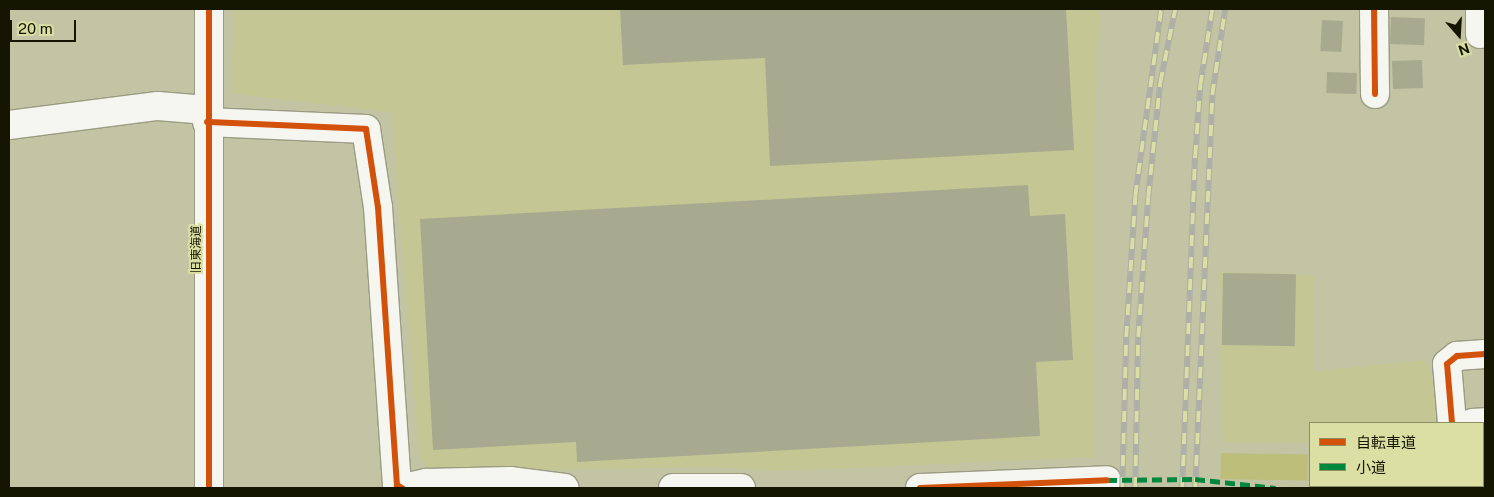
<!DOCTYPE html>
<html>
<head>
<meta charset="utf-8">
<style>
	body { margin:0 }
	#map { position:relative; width:1494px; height:497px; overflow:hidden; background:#c2c4a4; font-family:"Public Sans","Noto Sans JP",sans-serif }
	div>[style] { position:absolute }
	.built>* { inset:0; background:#c4c794; transform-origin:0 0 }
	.green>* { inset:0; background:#bcbe79; transform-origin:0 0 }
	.building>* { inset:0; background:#a8aa90; transform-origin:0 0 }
	.roads { filter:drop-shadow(1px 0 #9a9b82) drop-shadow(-1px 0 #9a9b82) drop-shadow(0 1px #9a9b82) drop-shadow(0 -1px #9a9b82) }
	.minor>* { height:28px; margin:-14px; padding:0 14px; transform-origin:14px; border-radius:14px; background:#f6f6f1 }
	.rail>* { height:5.5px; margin-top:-2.75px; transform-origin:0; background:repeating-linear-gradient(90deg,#dbdfa3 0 11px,#aeafa7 0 22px); box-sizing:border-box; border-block:1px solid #aeafa7 }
	.quiet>* { height:5px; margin-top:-2.5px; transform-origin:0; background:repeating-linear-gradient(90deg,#00873e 0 10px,transparent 0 15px) }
	.cycleway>* { height:6px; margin:-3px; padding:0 3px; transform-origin:3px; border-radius:3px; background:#d3520b }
	span { translate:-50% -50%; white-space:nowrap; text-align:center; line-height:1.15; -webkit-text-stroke:4px #dbdfa3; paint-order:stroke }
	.street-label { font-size:12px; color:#151601 }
	.frame { position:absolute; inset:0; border:10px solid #151601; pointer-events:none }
	.legend { position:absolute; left:1309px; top:422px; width:175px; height:65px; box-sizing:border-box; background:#dbdfa3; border:1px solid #8c8f62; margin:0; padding:6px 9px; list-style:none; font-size:15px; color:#151601 }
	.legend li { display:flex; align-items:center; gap:10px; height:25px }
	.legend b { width:25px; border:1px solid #8c8f62 }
	.north { position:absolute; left:1434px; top:10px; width:50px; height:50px; -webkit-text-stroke:4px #dbdfa3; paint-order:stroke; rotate:161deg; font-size:14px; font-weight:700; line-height:20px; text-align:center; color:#151601 }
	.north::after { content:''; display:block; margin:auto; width:18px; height:22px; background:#151601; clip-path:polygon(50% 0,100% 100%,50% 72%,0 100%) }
	.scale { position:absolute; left:10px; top:20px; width:66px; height:22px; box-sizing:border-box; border:2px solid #151601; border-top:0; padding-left:6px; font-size:15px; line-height:18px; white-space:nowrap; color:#151601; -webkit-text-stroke:4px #dbdfa3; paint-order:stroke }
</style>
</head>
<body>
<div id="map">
	<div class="built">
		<i style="clip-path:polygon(233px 9px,1100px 9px,1093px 155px,1094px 457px,782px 471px,712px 467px,428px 472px,419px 451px,391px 112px,232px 94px)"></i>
		<i style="clip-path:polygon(1220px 272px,1314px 275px,1313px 371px,1426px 360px,1439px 398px,1441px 423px,1310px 423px,1310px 443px,1221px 442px)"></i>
		<i style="left:1321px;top:486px;width:124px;height:2px"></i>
	</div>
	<div class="green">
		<i style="left:1221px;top:453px;width:87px;height:26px;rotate:1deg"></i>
	</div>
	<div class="building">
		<i style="clip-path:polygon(620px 9px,1066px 9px,1074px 150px,770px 166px,765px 58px,623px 65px)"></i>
		<i style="left:1391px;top:17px;width:34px;height:27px;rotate:2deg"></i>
		<i style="left:1322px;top:20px;width:21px;height:31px;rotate:3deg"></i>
		<i style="left:1422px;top:60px;width:28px;height:30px;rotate:88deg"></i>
		<i style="left:1327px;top:72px;width:30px;height:21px;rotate:2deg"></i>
		<i style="clip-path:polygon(1028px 185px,1030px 216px,1065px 214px,1073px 360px,1036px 362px,1040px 436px,577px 462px,576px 442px,433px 450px,420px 219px)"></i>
		<i style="left:1223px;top:273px;width:73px;height:72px;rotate:1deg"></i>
	</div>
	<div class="roads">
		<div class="minor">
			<i style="left:1374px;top:9px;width:85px;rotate:89.3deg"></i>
			<i style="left:1480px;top:9px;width:25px;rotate:90deg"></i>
			<i style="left:207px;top:122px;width:159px;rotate:2.5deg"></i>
			<i style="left:366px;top:129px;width:79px;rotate:81.3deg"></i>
			<i style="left:378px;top:207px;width:279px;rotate:86.1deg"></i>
			<i style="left:397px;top:485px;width:6px;rotate:31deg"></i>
			<i style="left:9px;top:125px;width:150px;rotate:-7.3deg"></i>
			<i style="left:158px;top:106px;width:49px;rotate:4.7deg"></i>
			<i style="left:1452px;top:423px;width:59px;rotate:-94.8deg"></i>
			<i style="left:1447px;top:364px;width:13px;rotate:-39deg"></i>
			<i style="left:1457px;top:356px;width:28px;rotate:-4deg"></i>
			<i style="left:1472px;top:423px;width:13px;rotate:-4deg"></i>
			<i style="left:1457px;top:486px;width:2px;rotate:90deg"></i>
			<i style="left:209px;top:488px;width:479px;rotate:-90deg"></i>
			<i style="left:404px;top:488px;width:23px;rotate:-13deg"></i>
			<i style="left:426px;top:483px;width:84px;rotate:-1.4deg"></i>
			<i style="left:510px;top:481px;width:55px;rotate:7.3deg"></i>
			<i style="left:673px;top:488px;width:68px"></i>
			<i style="left:920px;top:488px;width:187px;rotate:-2.4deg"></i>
		</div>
	</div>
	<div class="rail">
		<i style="left:1122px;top:488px;width:151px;rotate:-88.5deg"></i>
		<i style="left:1126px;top:337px;width:141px;rotate:-86.3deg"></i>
		<i style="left:1135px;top:196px;width:189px;rotate:-82.1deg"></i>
		<i style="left:1135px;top:488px;width:151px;rotate:-88.9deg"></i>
		<i style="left:1138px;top:337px;width:140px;rotate:-85.9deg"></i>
		<i style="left:1148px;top:197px;width:115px;rotate:-84deg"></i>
		<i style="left:1160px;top:83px;width:76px;rotate:-78.5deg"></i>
		<i style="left:1182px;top:488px;width:332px;rotate:-87.8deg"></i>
		<i style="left:1195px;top:156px;width:70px;rotate:-85.9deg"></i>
		<i style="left:1200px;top:86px;width:78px;rotate:-81.1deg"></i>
		<i style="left:1195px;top:488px;width:393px;rotate:-87.5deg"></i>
		<i style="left:1212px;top:95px;width:87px;rotate:-81.4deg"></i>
	</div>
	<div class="quiet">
		<i style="left:1107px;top:480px;width:88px;rotate:-0.7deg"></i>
		<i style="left:1195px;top:479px;width:81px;rotate:6.3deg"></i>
	</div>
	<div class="cycleway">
		<i style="left:1374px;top:9px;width:85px;rotate:89.3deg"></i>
		<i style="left:207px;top:122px;width:159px;rotate:2.5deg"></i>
		<i style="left:366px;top:129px;width:79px;rotate:81.3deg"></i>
		<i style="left:378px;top:207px;width:279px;rotate:86.1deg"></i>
		<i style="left:397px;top:485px;width:6px;rotate:31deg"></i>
		<i style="left:1452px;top:423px;width:59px;rotate:-94.8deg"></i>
		<i style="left:1447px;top:364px;width:13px;rotate:-39deg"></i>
		<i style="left:1457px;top:356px;width:28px;rotate:-4deg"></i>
		<i style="left:209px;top:488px;width:479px;rotate:-90deg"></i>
		<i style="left:920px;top:488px;width:187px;rotate:-2.4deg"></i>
	</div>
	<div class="street-label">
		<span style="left:197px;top:249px;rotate:-90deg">旧東海道</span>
	</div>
	<div class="frame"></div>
	<ul class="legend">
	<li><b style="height:6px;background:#d3520b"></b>自転車道</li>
	<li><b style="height:6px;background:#00873e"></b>小道</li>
	</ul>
	<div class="north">N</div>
	<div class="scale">20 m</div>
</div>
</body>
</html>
